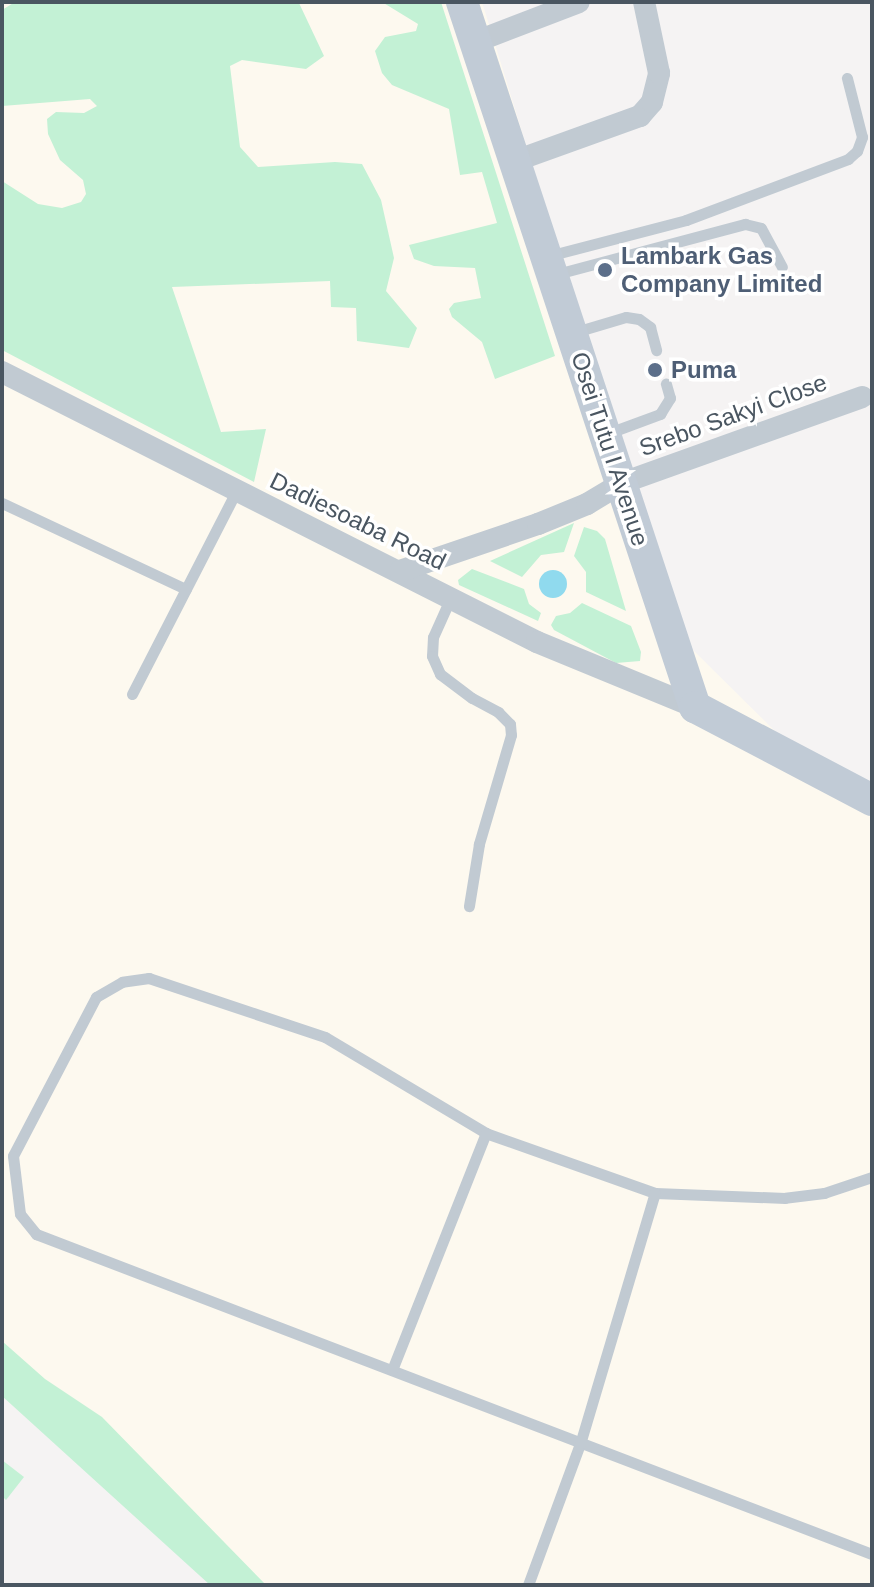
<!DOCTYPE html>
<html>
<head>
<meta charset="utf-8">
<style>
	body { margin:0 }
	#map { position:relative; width:874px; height:1587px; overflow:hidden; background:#f5f3f3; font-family:Helvetica,sans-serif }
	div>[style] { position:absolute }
	.commercial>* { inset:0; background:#fdf9ef }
	.green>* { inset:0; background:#c3f1d5 }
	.water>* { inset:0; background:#90daee }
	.round { border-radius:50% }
	.lane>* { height:11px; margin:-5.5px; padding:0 5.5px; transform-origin:5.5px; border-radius:5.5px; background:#c1cad2 }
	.street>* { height:22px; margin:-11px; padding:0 11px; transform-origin:11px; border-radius:11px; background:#c1cad2 }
	.secondary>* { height:32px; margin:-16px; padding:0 16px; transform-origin:16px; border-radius:16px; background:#c1cbd6 }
	.dots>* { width:22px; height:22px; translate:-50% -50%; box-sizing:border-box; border:4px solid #fff; border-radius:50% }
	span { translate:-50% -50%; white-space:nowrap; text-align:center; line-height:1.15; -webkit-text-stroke:7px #fff; paint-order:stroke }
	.service-label { font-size:24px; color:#4e5e75; font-weight:700 }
	.left { translate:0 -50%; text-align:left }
	.street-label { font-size:24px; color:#4a5661 }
	.frame { position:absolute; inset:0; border:4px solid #4a5661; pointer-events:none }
</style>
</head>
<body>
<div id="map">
	<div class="commercial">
		<i style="clip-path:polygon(2px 2px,482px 2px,592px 359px,690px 647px,777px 733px,872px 784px,872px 1585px,245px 1585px,2px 1381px)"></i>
	</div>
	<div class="green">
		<i style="clip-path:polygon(15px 2px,299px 3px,324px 56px,306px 69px,242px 60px,230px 66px,240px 147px,258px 167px,335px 162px,362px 164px,381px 200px,394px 258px,386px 291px,417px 328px,409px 348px,357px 341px,356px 308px,331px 307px,330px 281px,172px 287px,221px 432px,266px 429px,254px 482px,2px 350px,2px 181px,38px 204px,62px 208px,81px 202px,86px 194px,83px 180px,60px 160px,48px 134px,47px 119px,56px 112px,84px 113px,97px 106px,90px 99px,2px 106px,2px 10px)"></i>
		<i style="clip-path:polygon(382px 2px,441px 2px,555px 356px,495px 379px,482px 342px,452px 317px,449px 309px,454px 303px,481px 298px,475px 268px,434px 266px,414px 259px,409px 245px,497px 223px,482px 172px,460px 175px,449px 109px,392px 85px,382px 73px,375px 51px,385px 37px,416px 31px,418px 24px)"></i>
		<i style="clip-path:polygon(574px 523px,564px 552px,541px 555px,522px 577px,490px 561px)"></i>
		<i style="clip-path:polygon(584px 527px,597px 531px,605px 539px,626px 611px,586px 592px,586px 572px,574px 556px)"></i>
		<i style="clip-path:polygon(472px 569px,524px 589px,529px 604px,541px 613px,538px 621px,459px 585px,458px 580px)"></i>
		<i style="clip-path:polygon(582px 603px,631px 626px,641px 652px,640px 661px,616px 663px,554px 630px,551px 625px,556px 616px,570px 613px)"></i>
		<i style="clip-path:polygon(2px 1341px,45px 1379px,102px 1417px,266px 1585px,210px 1585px,2px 1396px)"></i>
		<i style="clip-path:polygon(2px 1460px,24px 1477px,6px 1500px,2px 1496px)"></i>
	</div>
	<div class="water">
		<i class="round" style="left:539px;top:570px;width:28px;height:28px"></i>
	</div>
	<div class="lane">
		<i style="left:548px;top:256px;width:143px;rotate:-14.6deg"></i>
		<i style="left:686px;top:220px;width:173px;rotate:-20.6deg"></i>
		<i style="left:848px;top:159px;width:12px;rotate:-42deg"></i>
		<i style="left:857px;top:151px;width:15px;rotate:-70deg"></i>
		<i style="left:862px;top:137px;width:61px;rotate:-104.3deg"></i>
		<i style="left:553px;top:275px;width:199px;rotate:-14.9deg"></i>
		<i style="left:745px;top:224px;width:16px;rotate:14deg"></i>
		<i style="left:761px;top:228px;width:44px;rotate:61.7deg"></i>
		<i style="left:572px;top:333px;width:56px;rotate:-16.5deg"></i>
		<i style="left:626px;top:317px;width:13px;rotate:9deg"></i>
		<i style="left:639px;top:319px;width:14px;rotate:36deg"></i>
		<i style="left:650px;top:327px;width:24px;rotate:75deg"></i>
		<i style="left:606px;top:434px;width:58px;rotate:-20.3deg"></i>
		<i style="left:660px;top:414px;width:19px;rotate:-58deg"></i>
		<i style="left:670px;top:398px;width:15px;rotate:-106deg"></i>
		<i style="left:2px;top:503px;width:203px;rotate:25.1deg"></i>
		<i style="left:451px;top:597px;width:44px;rotate:114.2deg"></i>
		<i style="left:433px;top:637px;width:19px;rotate:93deg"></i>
		<i style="left:432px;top:656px;width:20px;rotate:66deg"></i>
		<i style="left:440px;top:674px;width:40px;rotate:37deg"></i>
		<i style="left:472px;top:698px;width:30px;rotate:28deg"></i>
		<i style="left:498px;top:712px;width:17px;rotate:45deg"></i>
		<i style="left:510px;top:724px;width:11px;rotate:85deg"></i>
		<i style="left:511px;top:735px;width:114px;rotate:106.4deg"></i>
		<i style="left:479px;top:844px;width:63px;rotate:99.2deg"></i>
		<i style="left:132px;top:694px;width:229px;rotate:-62.8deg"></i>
		<i style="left:872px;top:1177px;width:51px;rotate:161.6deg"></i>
		<i style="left:824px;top:1193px;width:39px;rotate:173deg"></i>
		<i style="left:785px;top:1198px;width:130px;rotate:-177.8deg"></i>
		<i style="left:655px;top:1193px;width:179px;rotate:-160.5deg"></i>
		<i style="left:486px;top:1133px;width:187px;rotate:-149.2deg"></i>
		<i style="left:325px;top:1037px;width:186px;rotate:-161.5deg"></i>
		<i style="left:149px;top:978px;width:27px;rotate:172deg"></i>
		<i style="left:122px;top:982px;width:30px;rotate:150deg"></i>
		<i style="left:96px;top:997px;width:179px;rotate:117.6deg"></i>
		<i style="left:13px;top:1156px;width:58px;rotate:83.1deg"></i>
		<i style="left:20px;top:1214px;width:26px;rotate:51deg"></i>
		<i style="left:36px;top:1234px;width:895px;rotate:20.95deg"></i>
		<i style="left:392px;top:1370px;width:255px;rotate:-68.4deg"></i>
		<i style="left:528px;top:1585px;width:150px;rotate:-69.8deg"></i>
		<i style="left:580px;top:1444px;width:262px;rotate:-73.4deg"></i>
	</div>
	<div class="street">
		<i style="left:475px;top:42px;width:111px;rotate:-21deg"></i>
		<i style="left:515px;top:161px;width:133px;rotate:-19.8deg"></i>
		<i style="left:640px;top:116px;width:18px;rotate:-49deg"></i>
		<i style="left:652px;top:102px;width:30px;rotate:-76deg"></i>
		<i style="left:659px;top:73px;width:73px;rotate:-101.9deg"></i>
		<i style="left:2px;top:372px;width:599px;rotate:26.78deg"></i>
		<i style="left:537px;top:642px;width:171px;rotate:22.4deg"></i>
		<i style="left:400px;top:571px;width:146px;rotate:-18.8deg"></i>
		<i style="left:538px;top:524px;width:53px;rotate:-22.2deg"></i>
		<i style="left:587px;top:504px;width:41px;rotate:-31deg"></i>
		<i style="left:622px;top:483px;width:255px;rotate:-19.7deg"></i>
	</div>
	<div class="secondary">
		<i style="left:462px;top:2px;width:743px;rotate:71.71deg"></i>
		<i style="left:695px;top:707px;width:200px;rotate:27.7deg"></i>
	</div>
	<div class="dots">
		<i style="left:605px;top:270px;background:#5c6f8a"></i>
		<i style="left:655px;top:370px;background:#5c6f8a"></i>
	</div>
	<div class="service-label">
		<span class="left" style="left:621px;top:270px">Lambark Gas<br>Company Limited</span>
		<span class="left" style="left:671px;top:370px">Puma</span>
	</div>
	<div class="street-label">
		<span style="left:733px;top:415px;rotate:-20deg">Srebo Sakyi Close</span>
		<span style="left:610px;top:449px;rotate:72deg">Osei Tutu I Avenue</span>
		<span style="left:358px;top:521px;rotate:26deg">Dadiesoaba Road</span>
	</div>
	<div class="frame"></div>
</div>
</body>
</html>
